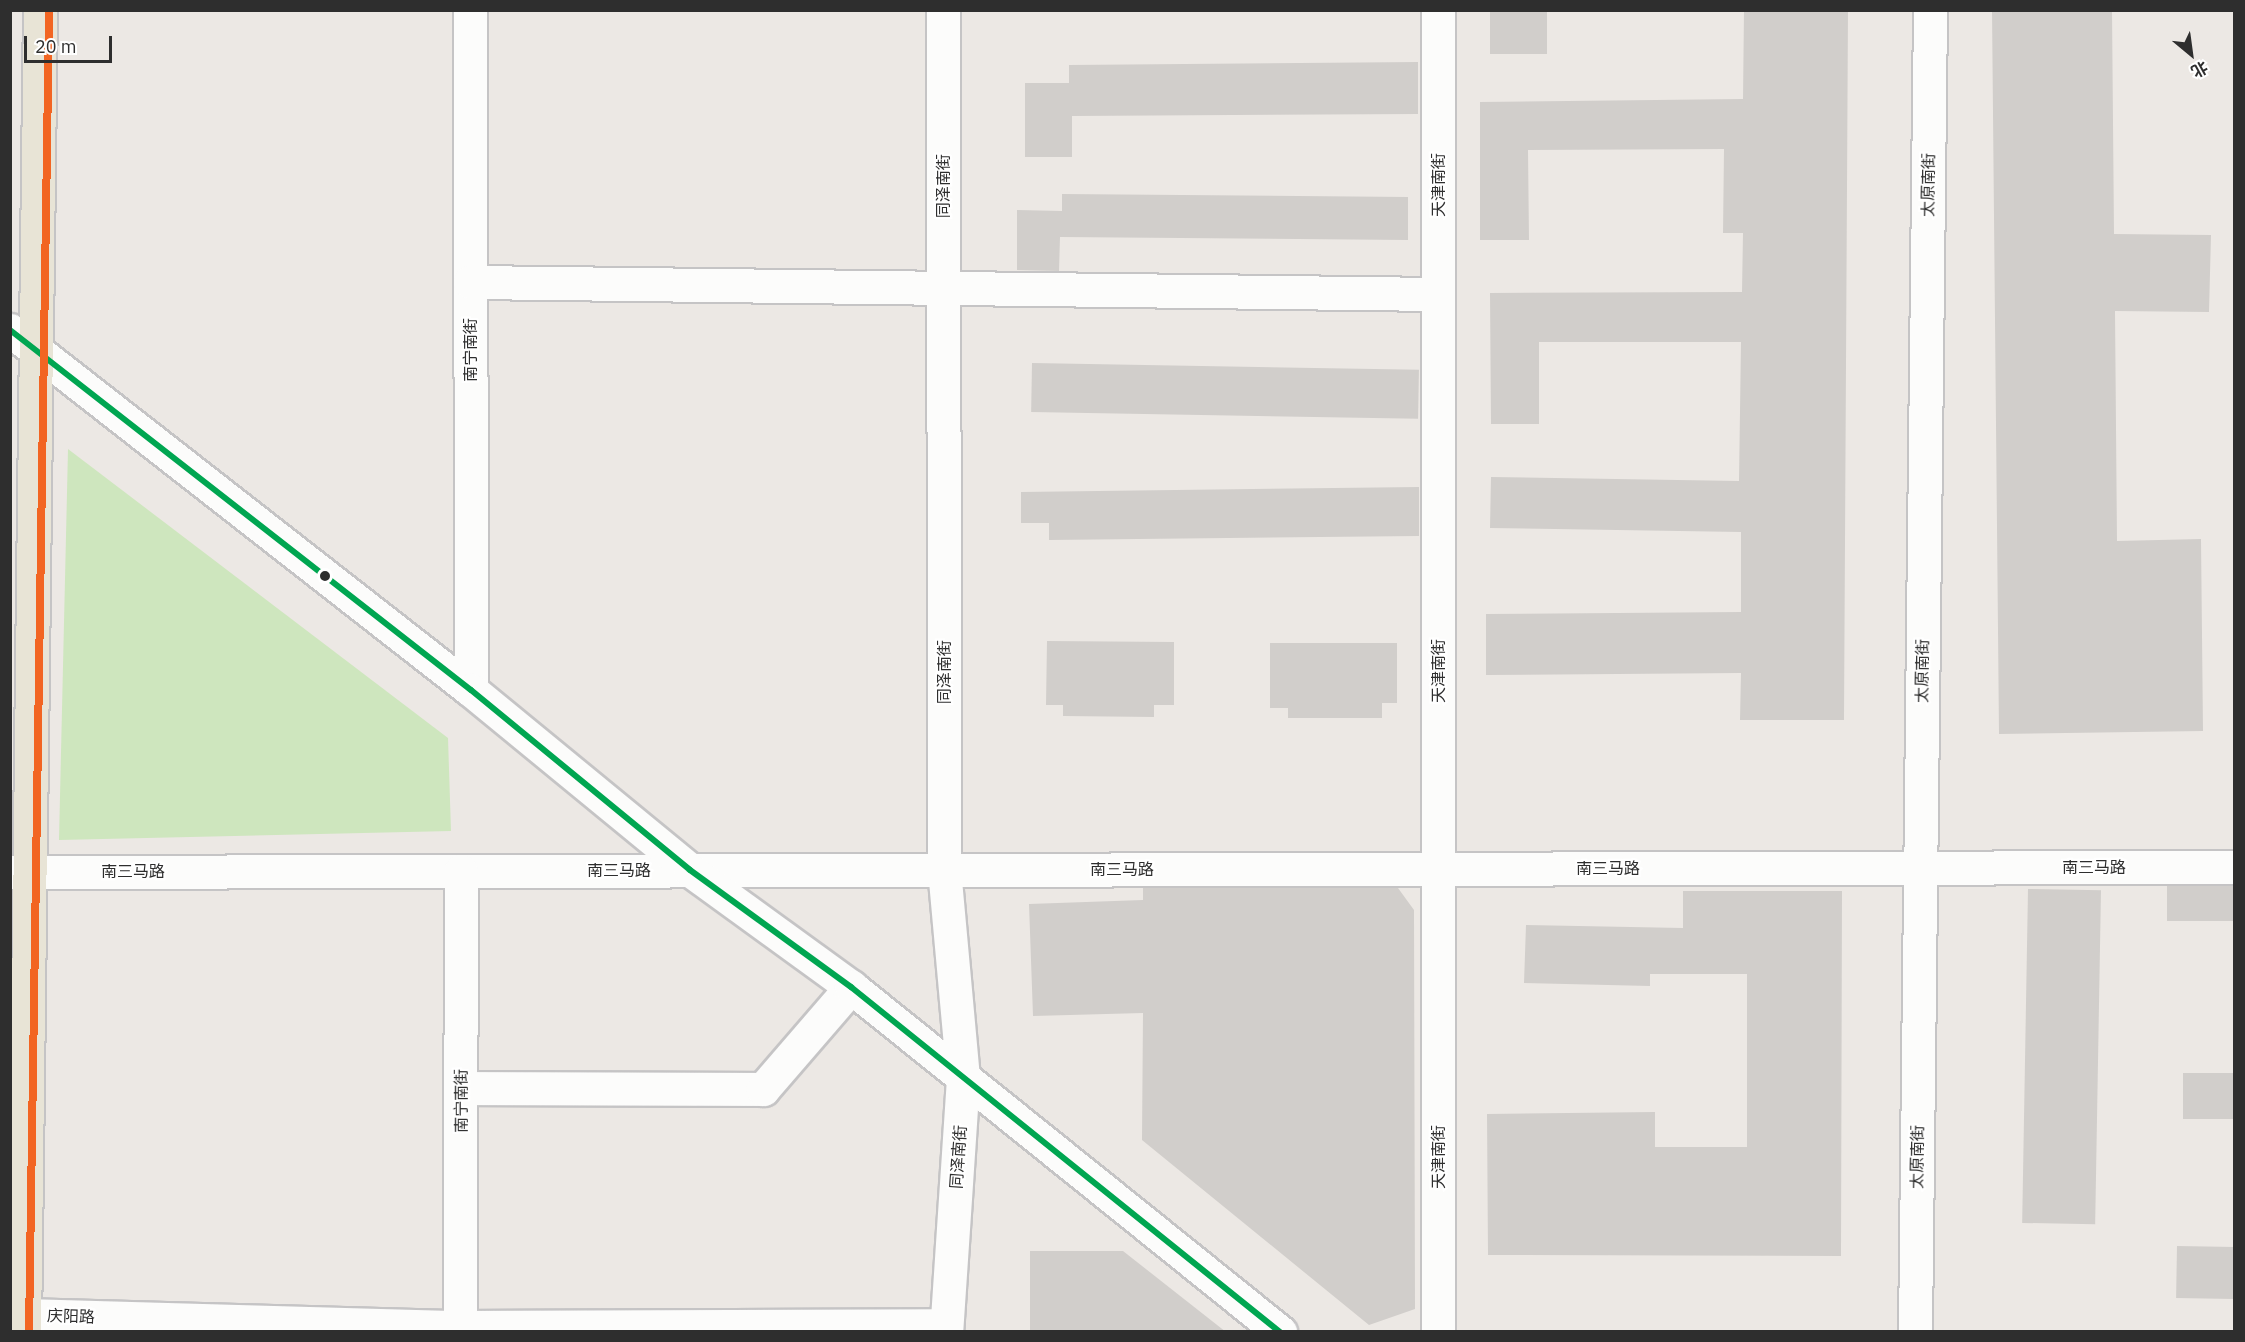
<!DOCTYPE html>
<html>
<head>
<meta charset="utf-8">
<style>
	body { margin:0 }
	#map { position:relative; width:2245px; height:1342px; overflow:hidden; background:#ece8e4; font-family:"IBM Plex Sans","Noto Sans SC",sans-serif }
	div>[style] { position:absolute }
	.green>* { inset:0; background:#cee6be }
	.building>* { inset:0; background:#d1cecb; transform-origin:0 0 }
	.roads { filter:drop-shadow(2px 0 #c5c4c5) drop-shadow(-2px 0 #c5c4c5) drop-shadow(0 2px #c5c4c5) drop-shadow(0 -2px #c5c4c5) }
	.street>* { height:33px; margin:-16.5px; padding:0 16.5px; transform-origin:16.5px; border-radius:16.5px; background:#fcfcfb }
	.secondary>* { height:33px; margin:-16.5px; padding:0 16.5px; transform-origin:16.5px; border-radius:16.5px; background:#fcfcfb }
	.primary>* { height:33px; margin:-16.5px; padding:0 16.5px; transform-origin:16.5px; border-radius:16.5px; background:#e8e4d6 }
	.bus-1>* { height:6px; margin:-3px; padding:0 3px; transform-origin:3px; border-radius:3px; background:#00a651 }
	.metro-1>* { height:8px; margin:-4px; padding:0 4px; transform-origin:4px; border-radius:4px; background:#f26522 }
	.dots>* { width:16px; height:16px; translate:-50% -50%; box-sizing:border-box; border:3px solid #fff; border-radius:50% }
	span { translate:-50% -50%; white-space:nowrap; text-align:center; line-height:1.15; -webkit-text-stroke:4.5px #fff; paint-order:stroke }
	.street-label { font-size:16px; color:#2e2e2e }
	.frame { position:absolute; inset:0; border:12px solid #2e2e2e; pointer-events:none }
	.north { position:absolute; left:2161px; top:24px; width:60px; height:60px; -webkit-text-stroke:4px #fff; paint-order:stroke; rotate:151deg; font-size:16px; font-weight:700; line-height:24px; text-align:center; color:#2e2e2e }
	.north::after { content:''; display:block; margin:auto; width:21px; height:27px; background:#2e2e2e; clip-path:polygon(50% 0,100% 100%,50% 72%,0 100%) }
	.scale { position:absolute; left:24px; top:36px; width:88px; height:27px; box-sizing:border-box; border:3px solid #2e2e2e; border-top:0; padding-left:8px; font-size:18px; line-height:21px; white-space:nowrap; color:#2e2e2e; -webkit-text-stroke:4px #fff; paint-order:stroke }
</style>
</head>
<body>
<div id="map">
	<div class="green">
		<i style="clip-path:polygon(68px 449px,448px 738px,451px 831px,59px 840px)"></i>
	</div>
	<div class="building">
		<i style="left:1490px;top:10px;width:57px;height:44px"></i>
		<i style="clip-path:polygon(1744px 10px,1848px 10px,1844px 720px,1740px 720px,1741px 673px,1486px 675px,1486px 614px,1741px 612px,1741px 532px,1490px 528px,1491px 477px,1739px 481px,1741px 342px,1539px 342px,1539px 424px,1491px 424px,1490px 293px,1742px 292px,1743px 233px,1723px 233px,1724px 149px,1528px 150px,1529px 240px,1480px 240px,1480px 102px,1743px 99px)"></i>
		<i style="clip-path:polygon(1992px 10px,2112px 10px,2114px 234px,2211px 235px,2209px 312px,2115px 311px,2117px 541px,2201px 539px,2203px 731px,1999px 734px)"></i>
		<i style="clip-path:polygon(1418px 62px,1418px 114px,1072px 116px,1072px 157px,1025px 157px,1025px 83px,1069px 83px,1069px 65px)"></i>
		<i style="clip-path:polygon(1062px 194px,1408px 197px,1408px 240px,1060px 237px,1059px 271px,1017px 270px,1017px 210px,1062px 211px)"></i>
		<i style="left:1032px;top:363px;width:387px;height:49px;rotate:1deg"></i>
		<i style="clip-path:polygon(1419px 487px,1419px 536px,1049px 540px,1049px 523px,1021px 523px,1021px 492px)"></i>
		<i style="clip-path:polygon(1047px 641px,1174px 642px,1174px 705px,1154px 705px,1154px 717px,1063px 716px,1063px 705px,1046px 705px)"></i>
		<i style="clip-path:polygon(1270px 643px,1397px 643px,1397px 703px,1382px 703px,1382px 718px,1288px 718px,1288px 708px,1270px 708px)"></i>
		<i style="left:2167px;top:886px;width:68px;height:35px"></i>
		<i style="clip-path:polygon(1143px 888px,1398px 888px,1414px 910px,1415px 1309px,1369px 1325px,1142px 1140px,1143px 1013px,1033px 1016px,1029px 904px,1143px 900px)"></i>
		<i style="left:2028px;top:889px;width:73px;height:334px;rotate:1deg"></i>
		<i style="clip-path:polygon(1683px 891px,1842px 891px,1841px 1256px,1488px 1255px,1487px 1114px,1655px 1112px,1655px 1147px,1747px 1147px,1747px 974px,1650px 974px,1650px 986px,1524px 983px,1526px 925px,1683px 928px)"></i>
		<i style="left:2183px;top:1073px;width:52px;height:46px"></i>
		<i style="left:2177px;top:1246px;width:58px;height:52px;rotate:1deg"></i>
		<i style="clip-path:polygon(1030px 1251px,1123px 1251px,1226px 1332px,1030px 1332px)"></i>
	</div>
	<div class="roads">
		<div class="street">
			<i style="left:470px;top:10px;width:680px;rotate:89.92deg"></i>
			<i style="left:943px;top:10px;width:859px;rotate:89.93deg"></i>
			<i style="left:944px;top:869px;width:210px;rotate:84.8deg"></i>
			<i style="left:963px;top:1078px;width:255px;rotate:93.8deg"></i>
			<i style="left:470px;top:282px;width:968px;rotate:0.71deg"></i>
			<i style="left:10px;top:872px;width:2224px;rotate:-0.13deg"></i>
			<i style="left:461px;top:1088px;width:302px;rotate:0.2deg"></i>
			<i style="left:763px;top:1089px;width:135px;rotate:-49.2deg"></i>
			<i style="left:24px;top:1315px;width:436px;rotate:1.6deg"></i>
			<i style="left:460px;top:1327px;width:486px;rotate:-0.2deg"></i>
			<i style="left:460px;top:1332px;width:461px;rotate:-89.9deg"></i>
			<i style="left:1438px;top:1332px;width:1322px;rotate:-90deg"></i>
			<i style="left:1915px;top:1332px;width:1322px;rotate:-89.35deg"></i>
		</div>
		<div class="secondary">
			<i style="left:10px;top:330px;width:585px;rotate:37.99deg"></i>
			<i style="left:471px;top:690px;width:283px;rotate:39.4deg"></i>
			<i style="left:690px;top:870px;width:199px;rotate:36deg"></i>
			<i style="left:851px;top:987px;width:551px;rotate:38.81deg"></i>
		</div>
		<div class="primary">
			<i style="left:24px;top:1332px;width:1322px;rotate:-89.31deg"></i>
		</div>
	</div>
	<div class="bus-1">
		<i style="left:10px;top:330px;width:585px;rotate:37.99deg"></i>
		<i style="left:471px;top:690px;width:283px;rotate:39.4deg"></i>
		<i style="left:690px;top:870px;width:199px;rotate:36deg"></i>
		<i style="left:851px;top:987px;width:551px;rotate:38.81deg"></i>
	</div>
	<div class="metro-1">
		<i style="left:29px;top:1332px;width:1322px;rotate:-89.13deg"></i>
	</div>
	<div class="dots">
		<i style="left:325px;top:576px;background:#2e2e2e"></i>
	</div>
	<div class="street-label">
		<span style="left:1438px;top:185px;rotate:-90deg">天津南街</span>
		<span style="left:1928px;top:185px;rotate:-89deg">太原南街</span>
		<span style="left:943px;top:186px;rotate:-90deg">同泽南街</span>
		<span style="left:470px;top:350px;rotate:-90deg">南宁南街</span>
		<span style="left:1438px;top:671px;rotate:-90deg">天津南街</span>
		<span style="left:1922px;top:671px;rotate:-89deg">太原南街</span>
		<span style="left:944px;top:672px;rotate:-90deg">同泽南街</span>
		<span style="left:2094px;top:867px">南三马路</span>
		<span style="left:1608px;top:868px">南三马路</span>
		<span style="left:1122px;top:869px">南三马路</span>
		<span style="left:619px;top:870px">南三马路</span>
		<span style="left:133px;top:871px">南三马路</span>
		<span style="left:461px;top:1101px;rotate:-90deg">南宁南街</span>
		<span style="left:958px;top:1157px;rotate:-86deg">同泽南街</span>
		<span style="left:1438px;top:1157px;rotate:-90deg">天津南街</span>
		<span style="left:1917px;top:1157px;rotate:-89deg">太原南街</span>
		<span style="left:71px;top:1316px;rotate:2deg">庆阳路</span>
	</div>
	<div class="frame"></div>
	<div class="north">北</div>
	<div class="scale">20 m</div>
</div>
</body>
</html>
